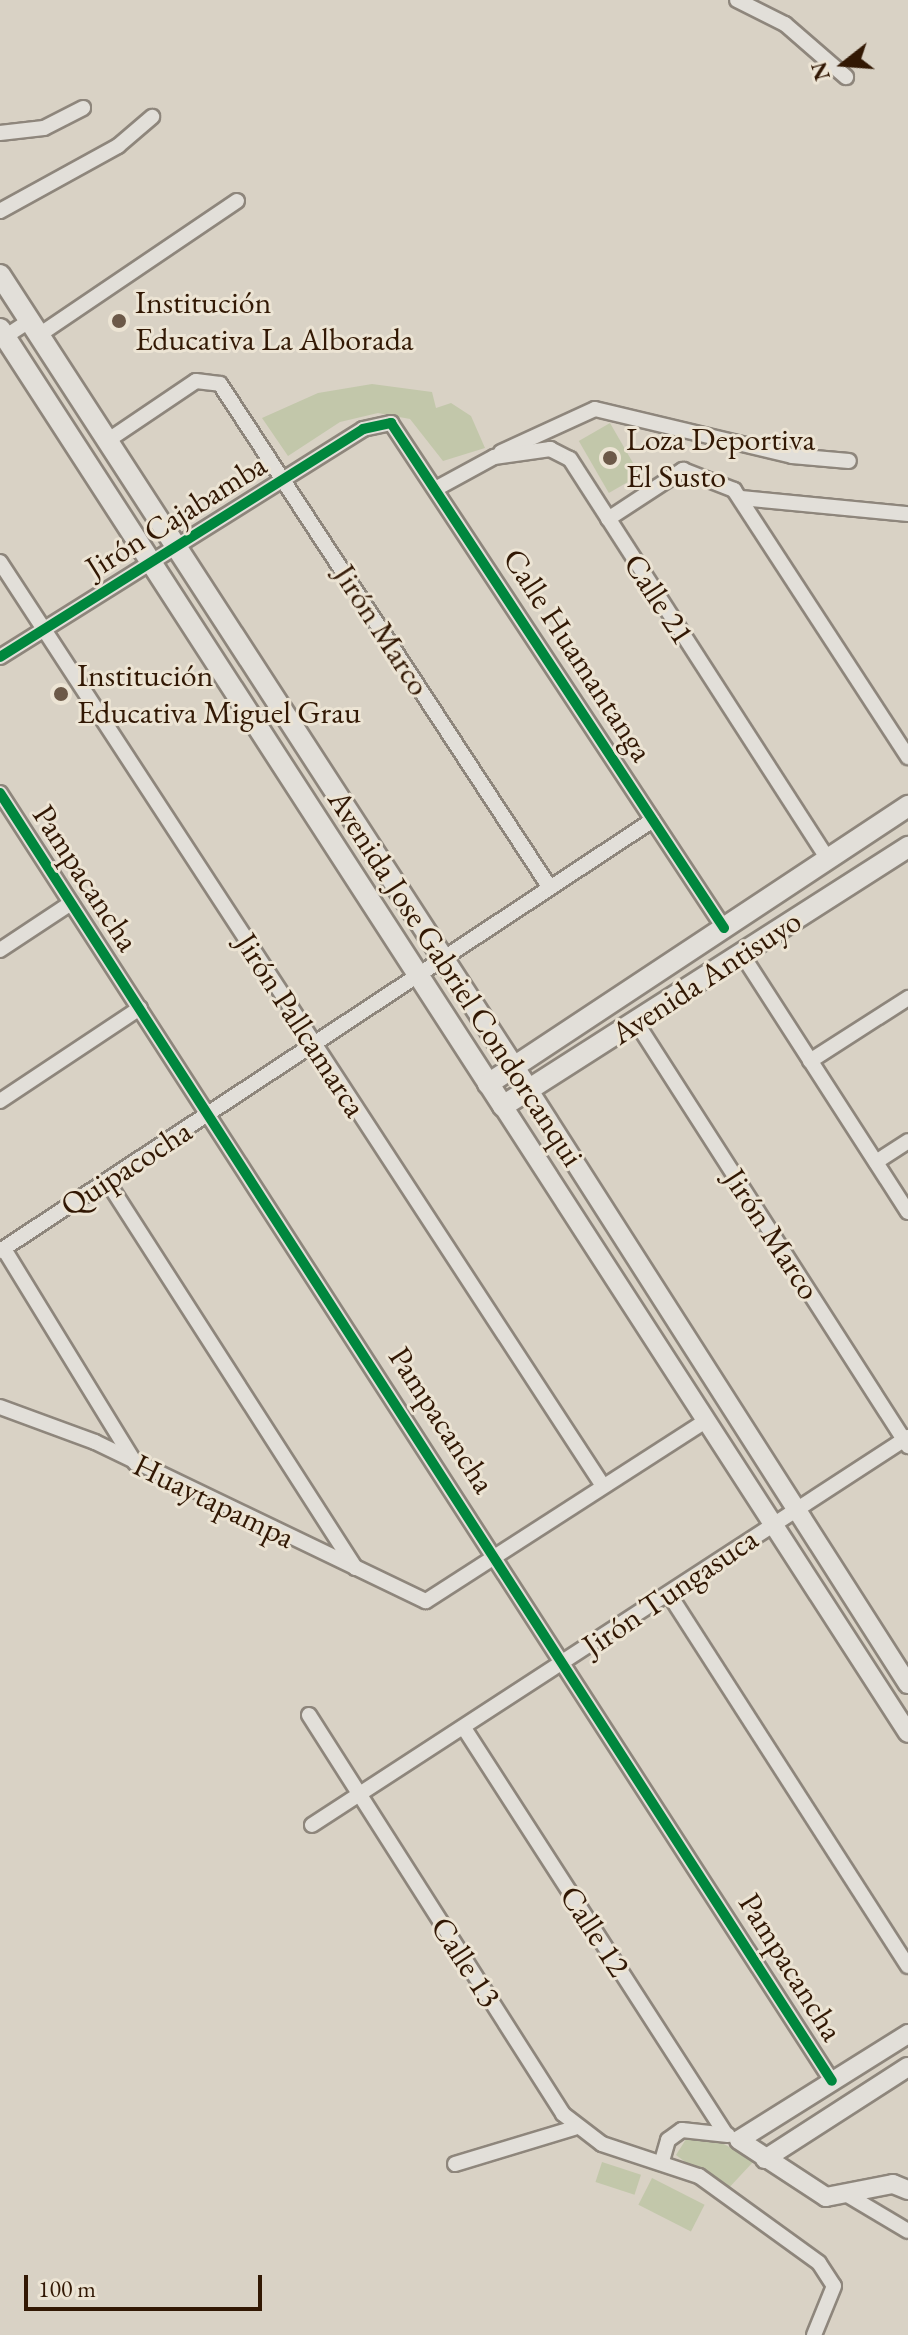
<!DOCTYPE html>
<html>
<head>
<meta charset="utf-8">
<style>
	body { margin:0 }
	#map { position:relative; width:908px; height:2335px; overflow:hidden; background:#d9d2c5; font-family:"EB Garamond",serif }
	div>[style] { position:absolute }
	.green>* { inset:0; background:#c2c7aa; transform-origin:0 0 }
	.roads { filter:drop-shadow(2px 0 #8e867c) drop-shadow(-2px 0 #8e867c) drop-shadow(0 2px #8e867c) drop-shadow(0 -2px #8e867c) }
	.minor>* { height:14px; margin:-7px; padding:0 7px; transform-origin:7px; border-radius:7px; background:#e2dfd9 }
	.tertiary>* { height:18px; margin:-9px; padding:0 9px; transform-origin:9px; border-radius:9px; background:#e2dfd9 }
	.secondary>* { height:20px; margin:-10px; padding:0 10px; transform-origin:10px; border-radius:10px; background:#e2dfd9 }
	.cycleway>* { height:10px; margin:-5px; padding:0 5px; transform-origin:5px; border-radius:5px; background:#00873e }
	.dots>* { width:22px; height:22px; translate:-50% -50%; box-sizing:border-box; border:4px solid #ece4d4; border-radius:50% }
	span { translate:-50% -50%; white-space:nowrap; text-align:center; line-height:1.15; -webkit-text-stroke:6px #ece4d4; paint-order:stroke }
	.poi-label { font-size:32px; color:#321804 }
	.left { translate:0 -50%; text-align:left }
	.street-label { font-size:32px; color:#321804 }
	.north { position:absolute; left:804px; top:24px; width:80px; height:80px; -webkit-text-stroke:6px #ece4d4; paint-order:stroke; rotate:253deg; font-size:22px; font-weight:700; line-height:32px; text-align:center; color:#321804 }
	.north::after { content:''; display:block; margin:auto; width:28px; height:36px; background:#321804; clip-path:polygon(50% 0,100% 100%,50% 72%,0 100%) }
	.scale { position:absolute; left:24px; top:2275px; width:238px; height:36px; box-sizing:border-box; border:4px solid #321804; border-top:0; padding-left:10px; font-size:24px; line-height:28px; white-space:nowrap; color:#321804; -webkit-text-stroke:6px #ece4d4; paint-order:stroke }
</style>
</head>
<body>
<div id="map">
	<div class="green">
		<i style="clip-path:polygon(372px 384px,432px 392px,436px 408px,451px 403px,471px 416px,485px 448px,443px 461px,410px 419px,378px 413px,340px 422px,288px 456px,262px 418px,318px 393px)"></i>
		<i style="left:610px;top:423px;width:60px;height:36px;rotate:60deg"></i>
		<i style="clip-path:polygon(688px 2136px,715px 2139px,754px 2161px,725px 2192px,676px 2155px)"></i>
		<i style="left:602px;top:2162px;width:41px;height:21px;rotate:18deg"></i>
		<i style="left:652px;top:2178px;width:59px;height:30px;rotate:27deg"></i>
	</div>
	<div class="roads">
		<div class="minor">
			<i style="left:737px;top:0;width:54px;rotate:26.6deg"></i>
			<i style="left:785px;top:24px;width:81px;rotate:41deg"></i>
			<i style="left:0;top:133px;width:44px;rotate:-6.5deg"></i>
			<i style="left:44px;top:128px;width:44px;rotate:-27.1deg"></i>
			<i style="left:0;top:211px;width:135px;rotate:-28.8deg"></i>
			<i style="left:118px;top:146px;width:45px;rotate:-40.5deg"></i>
			<i style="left:39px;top:335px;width:239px;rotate:-34.1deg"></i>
			<i style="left:0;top:340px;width:35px;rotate:-33deg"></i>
			<i style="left:107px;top:441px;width:107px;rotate:-34deg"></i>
			<i style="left:196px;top:381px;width:24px;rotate:7deg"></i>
			<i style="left:220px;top:384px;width:602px;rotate:56.78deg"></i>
			<i style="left:501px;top:452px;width:103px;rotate:-24.6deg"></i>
			<i style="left:595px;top:409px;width:203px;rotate:13.4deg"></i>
			<i style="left:792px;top:456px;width:57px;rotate:5deg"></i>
			<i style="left:439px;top:487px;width:63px;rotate:-28.6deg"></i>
			<i style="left:494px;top:457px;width:57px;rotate:-8.1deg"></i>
			<i style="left:550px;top:449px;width:22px;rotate:27deg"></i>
			<i style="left:570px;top:459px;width:475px;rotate:57.2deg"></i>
			<i style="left:741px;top:498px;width:168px;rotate:5.5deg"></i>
			<i style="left:608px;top:519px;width:90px;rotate:-33.2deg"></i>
			<i style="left:683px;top:470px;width:55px;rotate:21.4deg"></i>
			<i style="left:734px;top:490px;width:319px;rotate:56.9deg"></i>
			<i style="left:0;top:562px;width:1103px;rotate:56.87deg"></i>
			<i style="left:0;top:657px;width:429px;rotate:-32.1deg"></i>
			<i style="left:363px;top:429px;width:29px;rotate:-12deg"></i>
			<i style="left:391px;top:423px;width:605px;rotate:56.6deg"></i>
			<i style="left:0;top:793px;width:1533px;rotate:57.14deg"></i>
			<i style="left:0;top:950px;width:85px;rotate:-33.5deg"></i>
			<i style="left:741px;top:953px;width:308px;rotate:57.2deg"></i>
			<i style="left:636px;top:1022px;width:504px;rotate:57.32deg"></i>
			<i style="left:810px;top:1061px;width:117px;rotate:-32.7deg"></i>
			<i style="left:0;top:1101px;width:168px;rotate:-33.6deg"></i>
			<i style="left:876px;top:1162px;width:38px;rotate:-33deg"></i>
			<i style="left:107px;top:1181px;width:460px;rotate:57.3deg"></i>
			<i style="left:4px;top:1249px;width:251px;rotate:58.5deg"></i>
			<i style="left:0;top:1251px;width:782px;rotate:-33.43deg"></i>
			<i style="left:0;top:1407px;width:101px;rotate:20.2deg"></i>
			<i style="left:95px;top:1442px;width:367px;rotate:25.7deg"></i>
			<i style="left:426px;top:1601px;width:334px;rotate:-32.8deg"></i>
			<i style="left:669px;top:1594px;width:442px;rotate:57.3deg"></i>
			<i style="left:309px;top:1715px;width:473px;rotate:57.5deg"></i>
			<i style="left:563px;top:2114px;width:49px;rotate:37.6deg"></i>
			<i style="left:602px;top:2144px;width:102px;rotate:18.3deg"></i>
			<i style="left:699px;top:2176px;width:148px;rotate:35.9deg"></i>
			<i style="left:819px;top:2263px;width:27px;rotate:57deg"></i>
			<i style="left:834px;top:2286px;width:53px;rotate:112.2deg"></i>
			<i style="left:464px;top:1728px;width:482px;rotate:57.2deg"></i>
			<i style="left:312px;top:1825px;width:711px;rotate:-33.06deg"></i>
			<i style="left:662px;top:2161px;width:22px;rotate:-74deg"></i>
			<i style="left:668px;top:2140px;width:17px;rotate:-36deg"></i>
			<i style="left:682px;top:2130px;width:46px;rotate:6.2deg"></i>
			<i style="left:455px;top:2164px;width:124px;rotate:-16.8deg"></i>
			<i style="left:846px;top:2194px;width:72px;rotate:30.8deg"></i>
		</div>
		<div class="tertiary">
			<i style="left:528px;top:1089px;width:706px;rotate:57.44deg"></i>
			<i style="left:503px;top:1106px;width:746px;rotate:57.14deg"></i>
			<i style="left:908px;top:2034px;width:199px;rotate:147.9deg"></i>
			<i style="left:739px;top:2140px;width:104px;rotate:33.2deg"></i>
			<i style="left:826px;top:2197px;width:68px;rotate:-11deg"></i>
			<i style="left:893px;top:2184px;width:16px;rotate:22deg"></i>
			<i style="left:765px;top:2159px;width:170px;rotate:-32.8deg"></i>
		</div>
		<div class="secondary">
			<i style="left:0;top:275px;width:970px;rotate:57.03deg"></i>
			<i style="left:0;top:329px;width:926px;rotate:57.08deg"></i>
			<i style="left:503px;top:1106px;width:481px;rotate:-32.6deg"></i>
			<i style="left:488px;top:1084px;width:504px;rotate:-33.5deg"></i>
		</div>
	</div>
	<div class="cycleway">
		<i style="left:0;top:657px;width:429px;rotate:-32.1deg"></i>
		<i style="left:363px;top:429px;width:29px;rotate:-12deg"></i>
		<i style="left:391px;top:423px;width:605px;rotate:56.6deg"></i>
		<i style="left:0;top:793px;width:1533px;rotate:57.14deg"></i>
	</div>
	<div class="dots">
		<i style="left:119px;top:321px;background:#6c5948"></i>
		<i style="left:610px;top:458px;background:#6c5948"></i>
		<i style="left:61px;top:694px;background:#6c5948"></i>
	</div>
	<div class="poi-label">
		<span class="left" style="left:135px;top:321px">Institución<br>Educativa La Alborada</span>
		<span class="left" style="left:626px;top:458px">Loza Deportiva<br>El Susto</span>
		<span class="left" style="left:77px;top:694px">Institución<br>Educativa Miguel Grau</span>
	</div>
	<div class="street-label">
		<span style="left:176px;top:516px;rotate:-32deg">Jirón Cajabamba</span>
		<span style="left:659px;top:599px;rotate:57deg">Calle 21</span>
		<span style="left:382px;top:630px;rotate:57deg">Jirón Marco</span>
		<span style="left:578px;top:655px;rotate:57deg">Calle Huamantanga</span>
		<span style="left:86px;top:878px;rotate:57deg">Pampacancha</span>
		<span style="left:706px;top:977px;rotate:-33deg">Avenida Antisuyo</span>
		<span style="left:456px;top:978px;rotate:57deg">Avenida Jose Gabriel Condorcanqui</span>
		<span style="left:301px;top:1025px;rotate:57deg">Jirón Pallcamarca</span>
		<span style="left:126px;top:1168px;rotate:-33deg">Quipacocha</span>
		<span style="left:772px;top:1234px;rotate:57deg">Jirón Marco</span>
		<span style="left:442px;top:1420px;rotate:57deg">Pampacancha</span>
		<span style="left:214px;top:1501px;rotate:26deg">Huaytapampa</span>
		<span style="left:670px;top:1592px;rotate:-34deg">Jirón Tungasuca</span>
		<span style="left:595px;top:1931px;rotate:57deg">Calle 12</span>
		<span style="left:466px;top:1962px;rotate:57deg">Calle 13</span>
		<span style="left:791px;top:1967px;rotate:58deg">Pampacancha</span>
	</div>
	<div class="north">N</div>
	<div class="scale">100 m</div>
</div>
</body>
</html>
